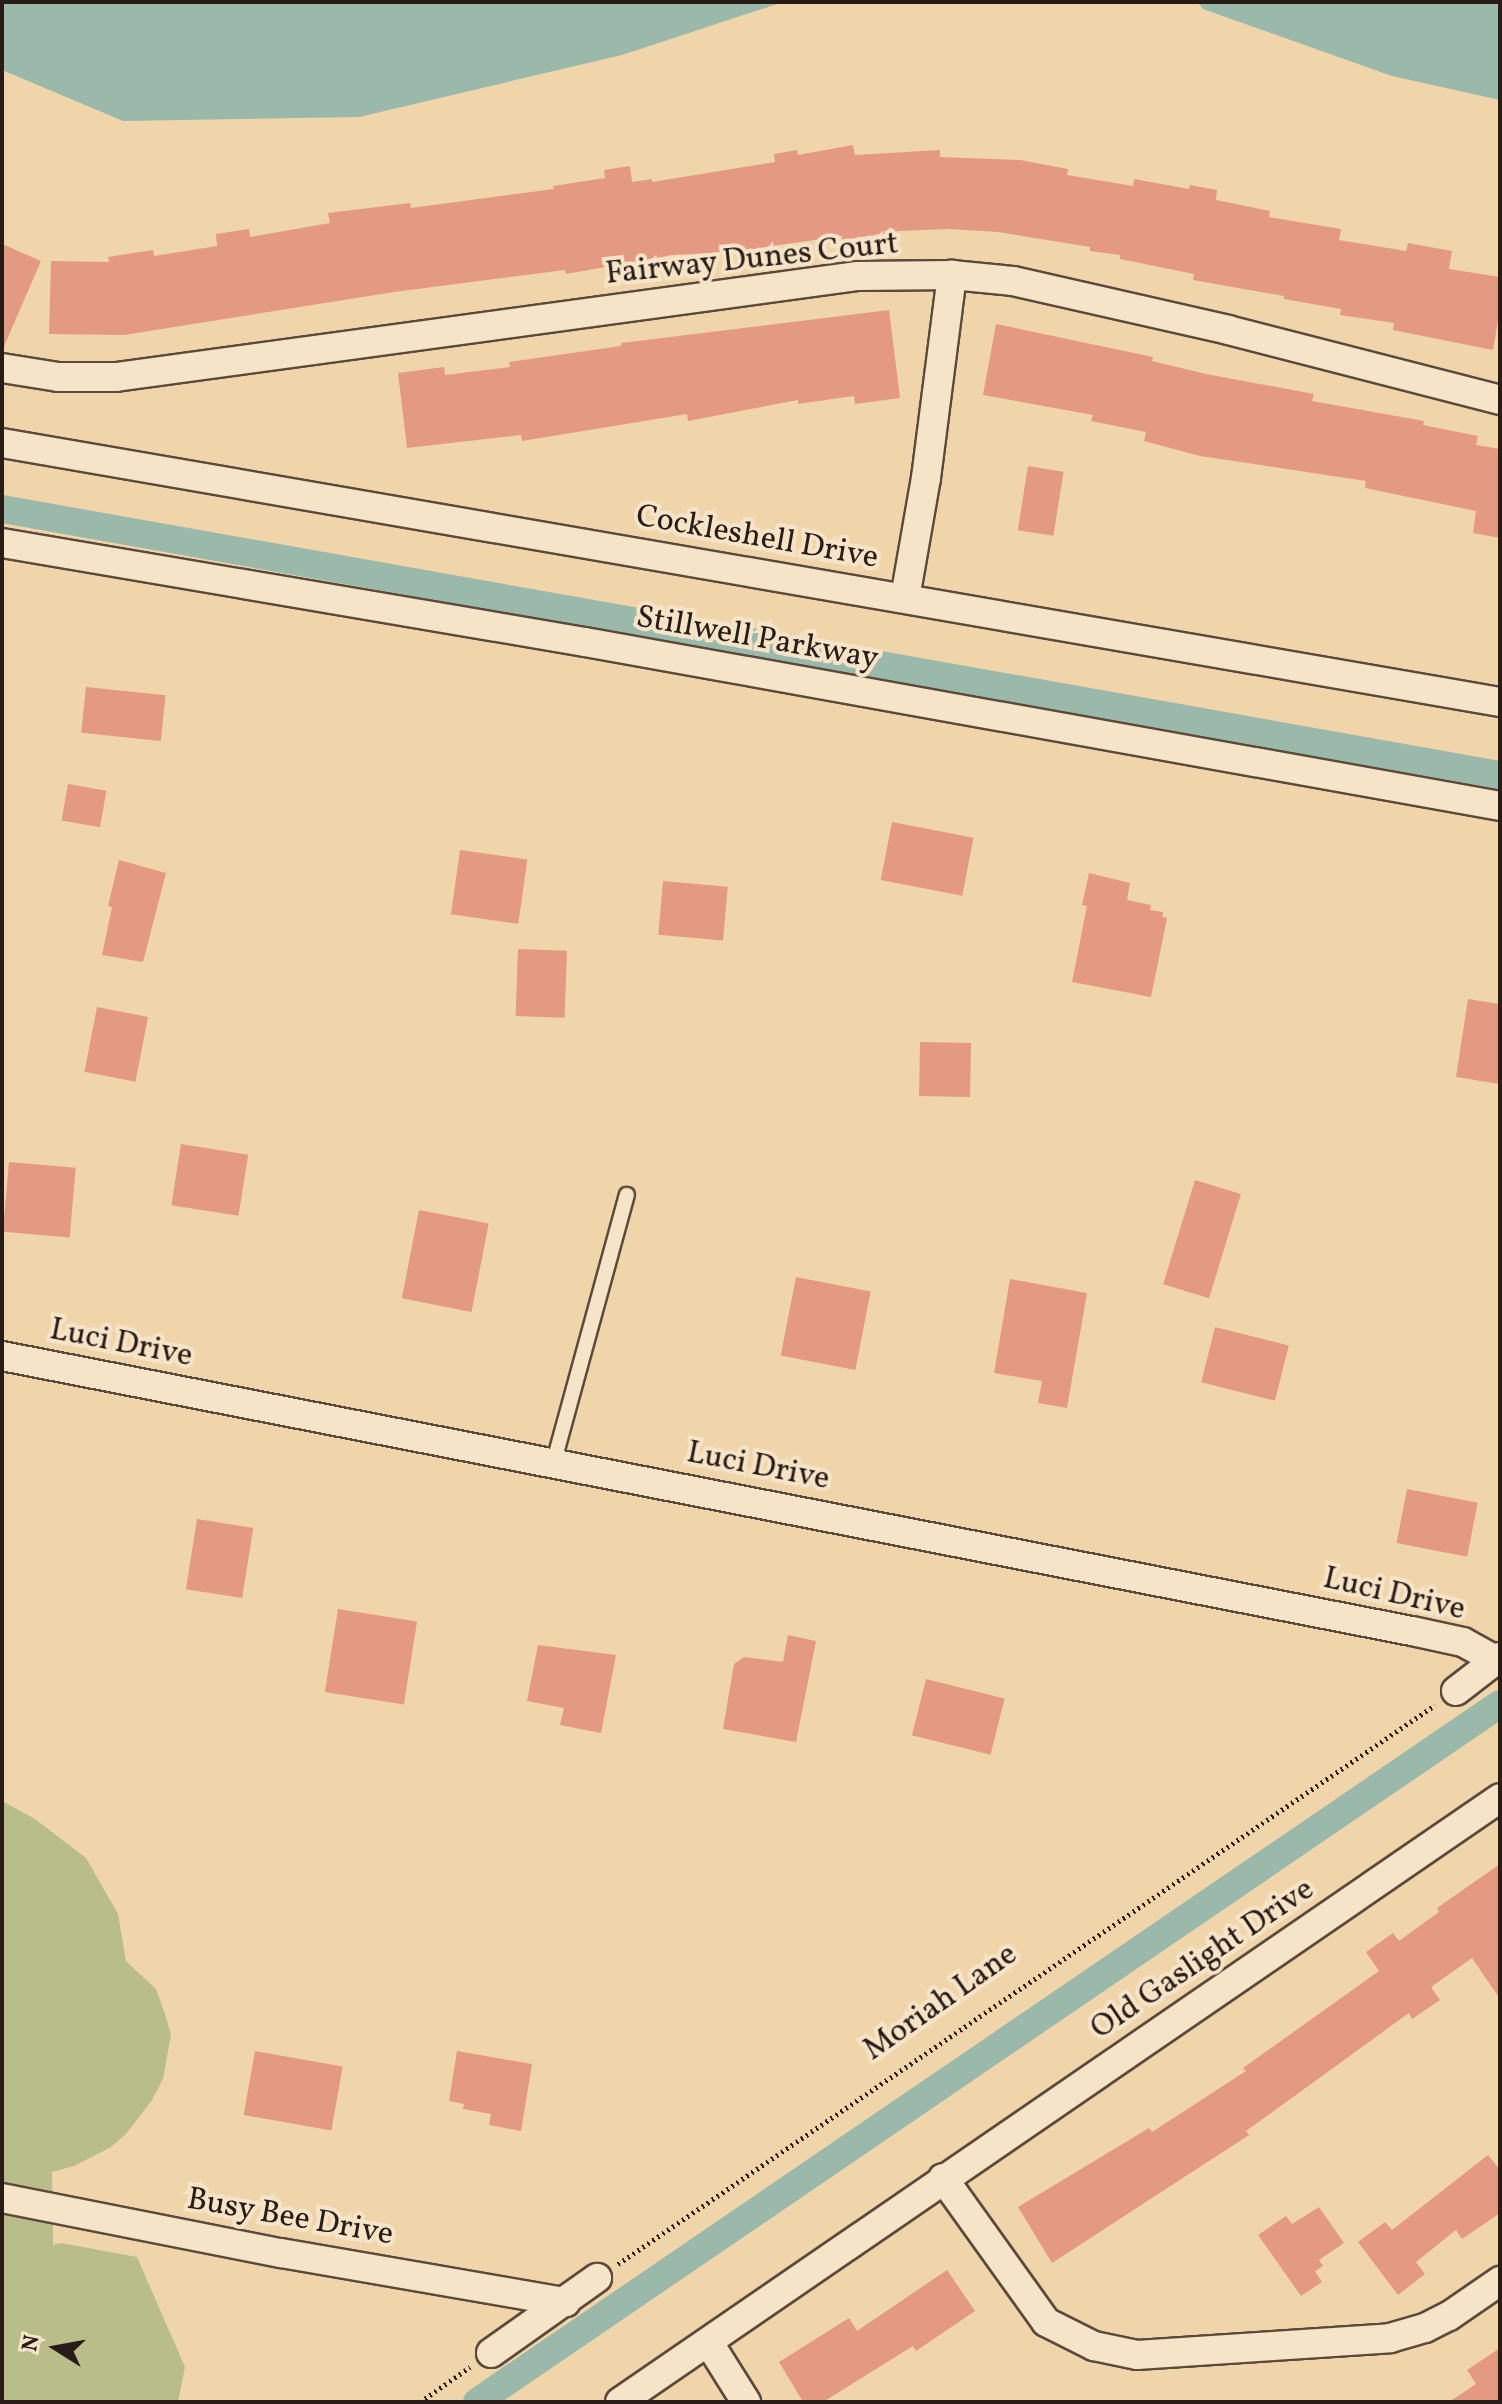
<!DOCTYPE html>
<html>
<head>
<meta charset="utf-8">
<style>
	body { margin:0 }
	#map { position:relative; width:1502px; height:2404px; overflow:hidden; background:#f0d5ab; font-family:Vollkorn,serif }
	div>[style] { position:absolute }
	.green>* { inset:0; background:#b8bd8a }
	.water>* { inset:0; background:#9ab9aa }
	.canal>* { height:28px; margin:-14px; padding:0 14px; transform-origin:14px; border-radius:14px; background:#9ab9aa }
	.building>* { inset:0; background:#e49983; transform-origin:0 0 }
	.path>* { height:5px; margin-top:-2.5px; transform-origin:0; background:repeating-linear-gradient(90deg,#291b16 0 2px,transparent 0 6px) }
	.roads { filter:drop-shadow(2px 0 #5b4a3b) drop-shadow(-2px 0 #5b4a3b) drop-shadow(0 2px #5b4a3b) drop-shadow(0 -2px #5b4a3b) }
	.lane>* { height:14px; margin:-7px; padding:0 7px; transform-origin:7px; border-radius:7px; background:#f5e4c8 }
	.street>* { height:28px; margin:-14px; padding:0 14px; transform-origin:14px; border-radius:14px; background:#f5e4c8 }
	span { translate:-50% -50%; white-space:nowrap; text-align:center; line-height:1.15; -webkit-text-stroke:8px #f5e4c8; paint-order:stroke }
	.street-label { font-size:32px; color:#291b16 }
	.frame { position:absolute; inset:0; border:4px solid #291b16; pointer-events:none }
	.north { position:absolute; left:16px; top:2308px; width:80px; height:80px; -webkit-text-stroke:6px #f5e4c8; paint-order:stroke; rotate:281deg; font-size:22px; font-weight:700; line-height:32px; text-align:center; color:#291b16 }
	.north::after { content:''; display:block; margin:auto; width:28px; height:36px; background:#291b16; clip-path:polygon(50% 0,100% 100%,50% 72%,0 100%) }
</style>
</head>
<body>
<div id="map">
	<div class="green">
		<i style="clip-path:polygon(2px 1801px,35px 1819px,86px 1858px,118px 1914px,126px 1961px,156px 1989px,165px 2014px,171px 2035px,163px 2079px,152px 2100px,126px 2134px,111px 2147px,74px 2166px,52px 2172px,53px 2245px,61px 2243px,137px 2257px,185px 2367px,178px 2402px,2px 2402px)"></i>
	</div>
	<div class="water">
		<i style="clip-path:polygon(2px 2px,783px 2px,622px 55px,359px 117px,123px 121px,2px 70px)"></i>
		<i style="clip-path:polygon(1197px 2px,1500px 2px,1500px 100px,1392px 76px,1203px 9px)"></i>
	</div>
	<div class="canal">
		<i style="left:2px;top:509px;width:1521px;rotate:10.07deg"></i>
		<i style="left:477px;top:2402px;width:1238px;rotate:-34.31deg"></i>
	</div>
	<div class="building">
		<i style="clip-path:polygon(853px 145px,855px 155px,940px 150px,940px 157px,1020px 160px,1068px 169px,1067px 175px,1133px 186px,1134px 179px,1189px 189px,1190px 185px,1217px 190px,1216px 200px,1270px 211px,1269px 217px,1341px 229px,1339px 240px,1406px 251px,1408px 243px,1452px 251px,1449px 269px,1500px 277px,1500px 309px,1493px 350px,1393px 330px,1394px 323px,1340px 315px,1341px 309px,1284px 299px,1284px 296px,1193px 280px,1194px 274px,1120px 259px,1120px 255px,1090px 251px,1090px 247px,998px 232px,948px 229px,899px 231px,842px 240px,842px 236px,731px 252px,672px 255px,566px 274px,565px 270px,394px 292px,124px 335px,49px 334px,51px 261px,109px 262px,108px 257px,153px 250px,154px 256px,217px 246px,216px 234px,249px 229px,250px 237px,330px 223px,328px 213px,410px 203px,411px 208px,554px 189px,553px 186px,605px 178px,604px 170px,630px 166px,632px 182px,652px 179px,652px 182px,775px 162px,774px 154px,797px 150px,798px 155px)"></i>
		<i style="clip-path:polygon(2px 244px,41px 261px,2px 351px)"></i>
		<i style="clip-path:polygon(889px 310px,900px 398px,855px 404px,854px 396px,798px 404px,798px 400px,688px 421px,687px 414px,522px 441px,521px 435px,407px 448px,398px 373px,444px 367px,445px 375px,510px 367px,509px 362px,621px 346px,621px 343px)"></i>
		<i style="clip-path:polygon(996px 324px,1153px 357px,1152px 361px,1206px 374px,1314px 394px,1312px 401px,1424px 421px,1423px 425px,1478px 436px,1476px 445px,1500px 449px,1500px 538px,1473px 533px,1476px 511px,1365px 488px,1366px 481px,1200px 456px,1144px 441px,1146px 432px,1091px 421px,1093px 415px,983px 395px)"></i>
		<i style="left:1028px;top:466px;width:36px;height:65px;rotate:9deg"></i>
		<i style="left:86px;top:687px;width:80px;height:46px;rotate:6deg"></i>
		<i style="left:68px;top:784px;width:39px;height:37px;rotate:10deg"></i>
		<i style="left:892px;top:822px;width:83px;height:59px;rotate:11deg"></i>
		<i style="left:460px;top:850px;width:68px;height:65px;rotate:8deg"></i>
		<i style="clip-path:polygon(119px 860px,166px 873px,143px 962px,102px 955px,112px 907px,108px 906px)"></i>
		<i style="clip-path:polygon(1089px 873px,1130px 883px,1127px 900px,1151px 905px,1150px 910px,1163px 912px,1162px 917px,1167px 918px,1151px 997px,1072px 982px,1087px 906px,1082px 905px)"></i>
		<i style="left:663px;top:881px;width:65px;height:54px;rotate:5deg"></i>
		<i style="left:518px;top:949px;width:49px;height:67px;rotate:2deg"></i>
		<i style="clip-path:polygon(1468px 999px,1500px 1004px,1500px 1084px,1456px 1077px)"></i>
		<i style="left:97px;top:1007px;width:52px;height:66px;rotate:11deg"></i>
		<i style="left:920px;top:1042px;width:51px;height:54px;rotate:1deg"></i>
		<i style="left:181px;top:1144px;width:68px;height:62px;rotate:9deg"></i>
		<i style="left:9px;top:1162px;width:67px;height:70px;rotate:5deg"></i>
		<i style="left:1195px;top:1180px;width:48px;height:109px;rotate:17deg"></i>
		<i style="left:419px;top:1210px;width:71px;height:90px;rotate:11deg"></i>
		<i style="left:796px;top:1277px;width:76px;height:80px;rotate:11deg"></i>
		<i style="clip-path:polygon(1010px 1279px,1087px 1293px,1067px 1408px,1038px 1403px,1042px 1381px,994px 1373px)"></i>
		<i style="left:1215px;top:1327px;width:76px;height:57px;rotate:14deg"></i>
		<i style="left:1407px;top:1489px;width:72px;height:55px;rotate:11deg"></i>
		<i style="left:197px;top:1519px;width:57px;height:71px;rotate:9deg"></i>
		<i style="left:338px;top:1609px;width:80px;height:84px;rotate:9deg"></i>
		<i style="clip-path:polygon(788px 1635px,816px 1641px,796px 1742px,723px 1729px,734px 1664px,744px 1657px,783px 1662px)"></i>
		<i style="clip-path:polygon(538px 1645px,616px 1655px,601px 1733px,560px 1725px,564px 1708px,527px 1701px)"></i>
		<i style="left:926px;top:1679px;width:81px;height:58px;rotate:14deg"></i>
		<i style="clip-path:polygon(1500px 1864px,1500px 1999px,1472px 1958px,1431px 1987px,1440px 2000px,1412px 2019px,1409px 2013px,1246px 2131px,1249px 2135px,1052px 2263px,1018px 2207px,1149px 2128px,1152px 2132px,1246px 2071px,1243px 2068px,1379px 1971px,1366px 1952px,1393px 1933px,1399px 1941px,1439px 1912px,1437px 1908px)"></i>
		<i style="left:255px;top:2051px;width:89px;height:65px;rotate:10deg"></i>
		<i style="clip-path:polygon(457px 2051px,532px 2064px,521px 2131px,489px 2125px,491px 2114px,463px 2109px,464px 2104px,449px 2101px)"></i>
		<i style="clip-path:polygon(1488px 2155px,1500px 2170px,1500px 2213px,1462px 2239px,1456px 2230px,1416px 2262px,1425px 2274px,1398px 2295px,1358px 2242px,1385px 2222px,1392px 2230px)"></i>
		<i style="clip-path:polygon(1319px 2207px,1344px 2243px,1319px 2260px,1323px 2266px,1315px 2271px,1322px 2282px,1301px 2296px,1258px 2235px,1286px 2216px,1292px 2224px)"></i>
		<i style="clip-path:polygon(947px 2270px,975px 2311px,916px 2351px,913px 2346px,823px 2402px,803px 2402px,779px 2362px,849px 2318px,857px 2331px)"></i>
		<i style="clip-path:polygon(1500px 2348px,1500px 2402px,1449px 2402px,1476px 2384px,1467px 2370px)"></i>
	</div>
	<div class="path">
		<i style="left:618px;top:2264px;width:990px;rotate:-34.38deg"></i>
		<i style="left:420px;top:2402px;width:61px;rotate:-35deg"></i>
	</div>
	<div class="roads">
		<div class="lane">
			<i style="left:554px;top:1461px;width:276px;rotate:-74.7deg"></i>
		</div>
		<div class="street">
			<i style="left:2px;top:368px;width:57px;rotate:9.1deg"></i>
			<i style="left:58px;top:377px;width:58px"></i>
			<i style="left:116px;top:377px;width:749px;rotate:-7.75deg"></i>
			<i style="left:858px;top:276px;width:94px;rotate:-0.6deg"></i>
			<i style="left:952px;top:275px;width:61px;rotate:5.6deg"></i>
			<i style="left:1013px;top:281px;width:221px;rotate:12.8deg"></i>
			<i style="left:1228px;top:330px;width:281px;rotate:14.4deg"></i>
			<i style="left:2px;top:443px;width:1520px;rotate:9.81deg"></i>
			<i style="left:2px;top:543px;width:591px;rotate:9.64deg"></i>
			<i style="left:585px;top:642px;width:930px;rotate:10.16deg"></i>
			<i style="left:905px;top:598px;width:122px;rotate:-80.1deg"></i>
			<i style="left:926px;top:478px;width:205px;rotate:-82.7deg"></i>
			<i style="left:2px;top:1356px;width:1437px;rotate:11.04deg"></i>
			<i style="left:1412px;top:1631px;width:52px;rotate:12.2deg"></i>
			<i style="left:1463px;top:1642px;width:37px;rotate:29deg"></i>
			<i style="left:1456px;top:1691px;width:56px;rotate:-37.7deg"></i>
			<i style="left:943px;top:2178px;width:177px;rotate:54.4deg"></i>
			<i style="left:1046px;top:2322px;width:54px;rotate:26.6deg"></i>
			<i style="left:1094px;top:2346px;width:44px;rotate:11.8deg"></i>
			<i style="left:1137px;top:2355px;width:254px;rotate:-3.8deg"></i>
			<i style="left:1390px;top:2338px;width:36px;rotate:-16deg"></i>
			<i style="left:1425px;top:2328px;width:27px;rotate:-27deg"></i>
			<i style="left:1449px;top:2316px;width:62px;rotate:-34.5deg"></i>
			<i style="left:2px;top:2198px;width:284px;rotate:11.2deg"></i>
			<i style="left:281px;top:2253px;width:289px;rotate:9.8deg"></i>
			<i style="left:709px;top:2343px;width:70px;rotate:57.9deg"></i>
			<i style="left:491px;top:2353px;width:130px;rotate:-35.3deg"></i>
			<i style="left:620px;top:2402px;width:1067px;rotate:-34.46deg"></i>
		</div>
	</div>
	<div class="street-label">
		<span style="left:752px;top:260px;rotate:-6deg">Fairway Dunes Court</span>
		<span style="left:757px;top:538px;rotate:10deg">Cockleshell Drive</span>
		<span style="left:757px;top:639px;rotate:10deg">Stillwell Parkway</span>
		<span style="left:121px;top:1344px;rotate:11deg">Luci Drive</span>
		<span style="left:758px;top:1467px;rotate:11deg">Luci Drive</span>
		<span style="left:1394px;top:1595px;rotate:13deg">Luci Drive</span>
		<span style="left:1203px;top:1960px;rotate:-34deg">Old Gaslight Drive</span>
		<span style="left:941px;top:2003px;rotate:-35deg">Moriah Lane</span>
		<span style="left:290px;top:2218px;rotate:10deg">Busy Bee Drive</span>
	</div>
	<div class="frame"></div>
	<div class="north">N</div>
</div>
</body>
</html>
